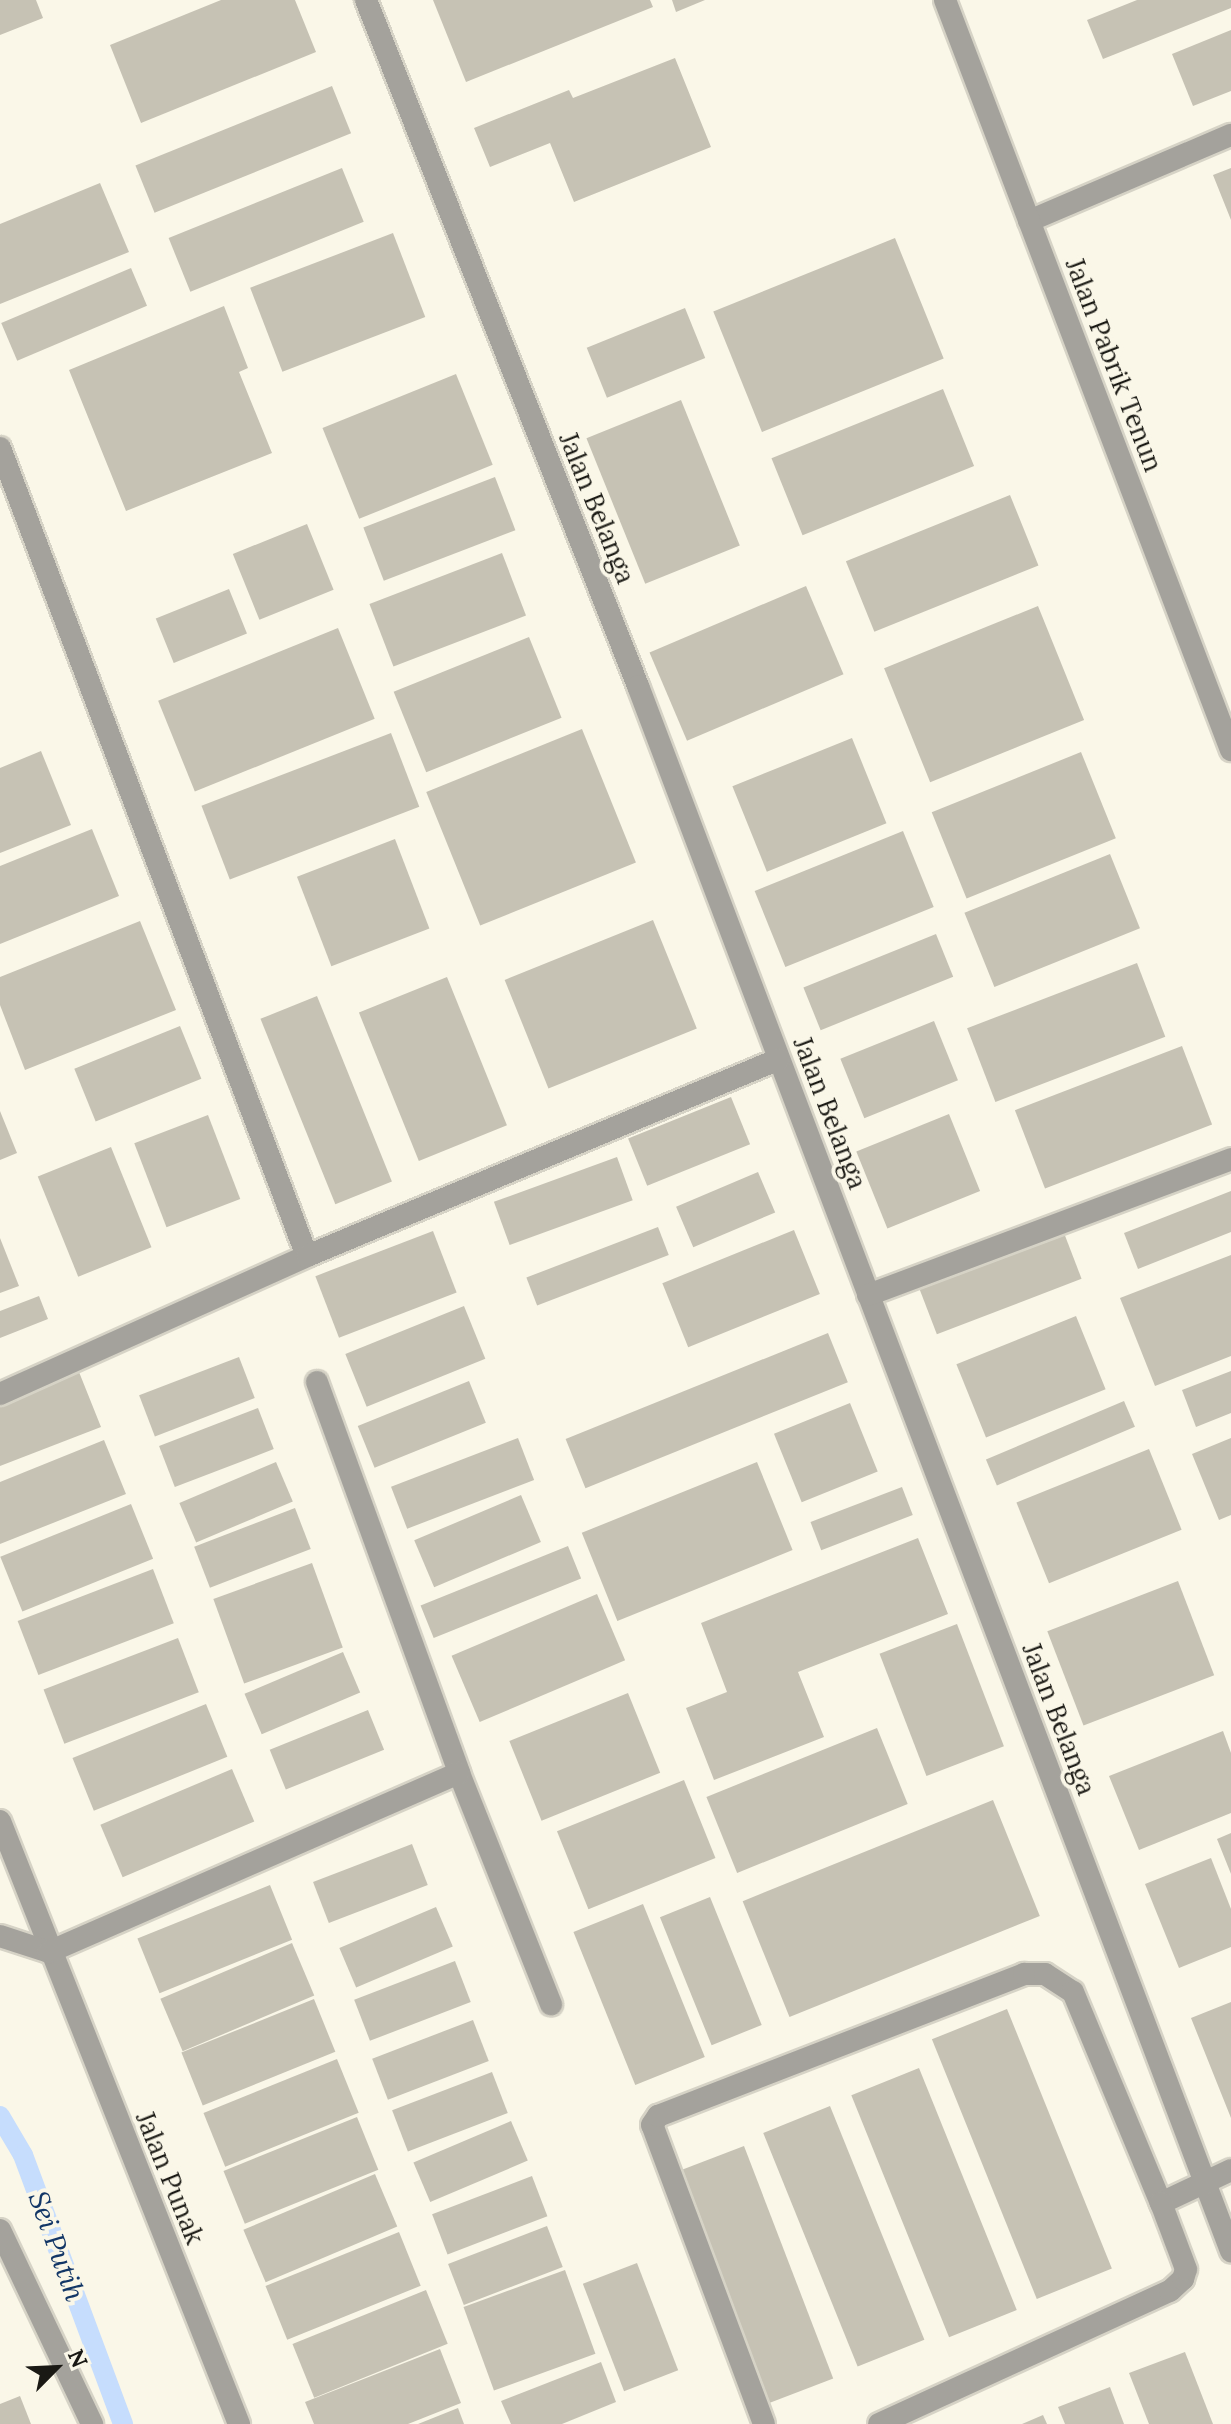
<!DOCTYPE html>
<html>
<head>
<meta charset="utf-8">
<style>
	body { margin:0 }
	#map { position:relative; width:1231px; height:2424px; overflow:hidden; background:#faf7e8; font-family:Lora,serif }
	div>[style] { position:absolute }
	.stream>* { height:20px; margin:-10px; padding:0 10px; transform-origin:10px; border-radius:10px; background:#c6ddfd }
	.building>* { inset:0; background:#c6c2b4; transform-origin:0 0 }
	.roads { filter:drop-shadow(2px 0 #d6d3c6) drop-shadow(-2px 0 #d6d3c6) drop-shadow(0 2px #d6d3c6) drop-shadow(0 -2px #d6d3c6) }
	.minor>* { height:22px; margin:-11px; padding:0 11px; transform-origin:11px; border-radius:11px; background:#a4a29c }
	.tertiary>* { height:22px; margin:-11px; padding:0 11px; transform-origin:11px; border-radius:11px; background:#a4a29c }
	span { translate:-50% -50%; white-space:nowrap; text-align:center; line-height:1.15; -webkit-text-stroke:8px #faf7e8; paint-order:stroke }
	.street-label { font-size:26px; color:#1a1914 }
	.water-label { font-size:28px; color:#123666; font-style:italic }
	.north { position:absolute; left:16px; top:2328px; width:80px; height:80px; -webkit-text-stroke:6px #faf7e8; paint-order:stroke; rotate:66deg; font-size:22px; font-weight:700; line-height:32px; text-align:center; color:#1a1914 }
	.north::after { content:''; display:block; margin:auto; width:28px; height:36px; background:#1a1914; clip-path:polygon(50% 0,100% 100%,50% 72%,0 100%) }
</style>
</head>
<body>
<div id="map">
	<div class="stream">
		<i style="left:0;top:2116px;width:45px;rotate:59.5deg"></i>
		<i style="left:23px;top:2155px;width:287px;rotate:69.6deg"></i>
	</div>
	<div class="building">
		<i style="clip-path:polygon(0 0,36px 0,43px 18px,0 35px)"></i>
		<i style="clip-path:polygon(221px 0,295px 0,316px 52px,141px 123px,110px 45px)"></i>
		<i style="clip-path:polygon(433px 0,650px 0,653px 7px,466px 82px)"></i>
		<i style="clip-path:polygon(672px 0,705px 0,676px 12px)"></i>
		<i style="clip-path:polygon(1137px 0,1231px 0,1231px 8px,1103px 59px,1087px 20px)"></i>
		<i style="clip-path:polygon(1231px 30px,1231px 91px,1193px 106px,1172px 54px)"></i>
		<i style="clip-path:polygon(675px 58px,711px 147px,574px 202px,550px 143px,490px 167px,474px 128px,569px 90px,573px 98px)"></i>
		<i style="left:332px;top:86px;width:51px;height:212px;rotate:68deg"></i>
		<i style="left:342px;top:168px;width:58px;height:187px;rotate:68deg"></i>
		<i style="clip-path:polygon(1231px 168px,1231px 220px,1213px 175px)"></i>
		<i style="clip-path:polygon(100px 183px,129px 252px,0 304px,0 224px)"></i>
		<i style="left:393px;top:233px;width:90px;height:153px;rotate:69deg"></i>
		<i style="left:895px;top:238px;width:130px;height:196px;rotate:68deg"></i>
		<i style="left:131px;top:268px;width:41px;height:141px;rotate:67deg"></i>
		<i style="clip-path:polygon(224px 306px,248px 368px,239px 372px,272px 453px,126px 511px,69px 370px)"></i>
		<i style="left:685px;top:308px;width:54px;height:106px;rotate:68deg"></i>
		<i style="left:456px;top:374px;width:98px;height:144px;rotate:68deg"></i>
		<i style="left:943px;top:389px;width:83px;height:185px;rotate:68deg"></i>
		<i style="left:681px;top:400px;width:157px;height:102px;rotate:68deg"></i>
		<i style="left:495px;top:477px;width:57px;height:141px;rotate:69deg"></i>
		<i style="left:1010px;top:495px;width:76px;height:177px;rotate:68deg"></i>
		<i style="left:307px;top:524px;width:71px;height:80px;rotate:68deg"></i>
		<i style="left:502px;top:553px;width:67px;height:142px;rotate:69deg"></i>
		<i style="left:806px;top:586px;width:96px;height:170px;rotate:67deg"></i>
		<i style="left:229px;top:589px;width:48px;height:79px;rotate:68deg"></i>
		<i style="left:1038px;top:606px;width:123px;height:166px;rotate:68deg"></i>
		<i style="left:338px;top:628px;width:98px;height:194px;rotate:68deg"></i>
		<i style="left:529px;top:637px;width:87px;height:146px;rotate:68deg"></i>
		<i style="left:582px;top:729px;width:144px;height:168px;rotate:68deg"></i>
		<i style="left:391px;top:733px;width:79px;height:203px;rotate:69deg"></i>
		<i style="left:852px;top:738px;width:92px;height:129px;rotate:68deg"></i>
		<i style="clip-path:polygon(41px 751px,71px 825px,0 853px,0 768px)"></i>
		<i style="left:1081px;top:752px;width:93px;height:161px;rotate:68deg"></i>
		<i style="clip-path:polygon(92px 829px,119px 896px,0 944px,0 866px)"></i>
		<i style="left:903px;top:831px;width:82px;height:160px;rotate:68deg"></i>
		<i style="left:395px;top:839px;width:96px;height:105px;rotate:69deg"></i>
		<i style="left:1110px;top:854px;width:80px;height:157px;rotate:68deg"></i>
		<i style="left:653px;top:920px;width:117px;height:160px;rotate:68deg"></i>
		<i style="clip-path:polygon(140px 921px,176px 1010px,25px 1070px,0 1005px,0 977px)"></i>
		<i style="left:936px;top:934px;width:46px;height:143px;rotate:68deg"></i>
		<i style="left:1137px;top:963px;width:79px;height:182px;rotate:69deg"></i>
		<i style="left:447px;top:977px;width:160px;height:95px;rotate:68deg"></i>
		<i style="left:317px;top:996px;width:200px;height:61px;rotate:68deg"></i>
		<i style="left:934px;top:1021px;width:64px;height:101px;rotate:68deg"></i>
		<i style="left:180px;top:1026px;width:57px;height:114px;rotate:68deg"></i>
		<i style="left:1182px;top:1046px;width:84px;height:179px;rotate:69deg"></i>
		<i style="left:731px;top:1097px;width:51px;height:111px;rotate:68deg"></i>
		<i style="clip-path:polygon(0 1111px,17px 1153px,0 1160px)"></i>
		<i style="left:949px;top:1114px;width:83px;height:100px;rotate:68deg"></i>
		<i style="left:208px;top:1115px;width:90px;height:79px;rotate:69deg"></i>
		<i style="left:111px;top:1147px;width:108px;height:79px;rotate:68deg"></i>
		<i style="left:617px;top:1157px;width:46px;height:131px;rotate:70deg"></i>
		<i style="left:758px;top:1172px;width:44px;height:89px;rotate:67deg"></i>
		<i style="clip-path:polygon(1231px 1191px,1231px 1232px,1138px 1269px,1124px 1233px)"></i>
		<i style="left:658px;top:1227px;width:30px;height:141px;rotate:69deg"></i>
		<i style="left:794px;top:1230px;width:69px;height:142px;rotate:68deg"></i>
		<i style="left:433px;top:1231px;width:66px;height:126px;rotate:69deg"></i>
		<i style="left:1064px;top:1233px;width:49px;height:155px;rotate:69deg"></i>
		<i style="clip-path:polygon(0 1238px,19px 1286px,0 1293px)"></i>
		<i style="clip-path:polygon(1231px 1255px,1231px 1356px,1155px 1386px,1120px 1298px)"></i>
		<i style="clip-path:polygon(39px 1296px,48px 1319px,0 1338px,0 1311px)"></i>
		<i style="left:464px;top:1306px;width:57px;height:128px;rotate:68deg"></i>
		<i style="left:1076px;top:1316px;width:79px;height:129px;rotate:68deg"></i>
		<i style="left:828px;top:1333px;width:53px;height:283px;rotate:68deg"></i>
		<i style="left:239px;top:1357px;width:44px;height:107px;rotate:69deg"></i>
		<i style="clip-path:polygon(1231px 1371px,1231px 1413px,1196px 1427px,1182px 1390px)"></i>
		<i style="clip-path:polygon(79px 1372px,101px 1427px,0 1466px,0 1404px)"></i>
		<i style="left:469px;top:1381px;width:45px;height:120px;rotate:68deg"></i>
		<i style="left:1124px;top:1401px;width:28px;height:150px;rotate:67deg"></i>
		<i style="left:850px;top:1403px;width:74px;height:82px;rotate:68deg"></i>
		<i style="left:258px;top:1408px;width:44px;height:106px;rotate:69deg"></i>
		<i style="left:518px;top:1438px;width:45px;height:136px;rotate:69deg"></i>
		<i style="clip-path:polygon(1231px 1438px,1231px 1515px,1219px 1520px,1192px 1454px)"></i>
		<i style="clip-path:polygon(104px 1440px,126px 1494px,0 1544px,0 1482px)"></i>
		<i style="left:1149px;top:1449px;width:87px;height:143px;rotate:68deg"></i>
		<i style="left:276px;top:1462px;width:43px;height:105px;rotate:67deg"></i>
		<i style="left:757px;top:1462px;width:95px;height:189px;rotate:68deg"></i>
		<i style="left:902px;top:1487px;width:30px;height:98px;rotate:69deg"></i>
		<i style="left:521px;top:1495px;width:51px;height:116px;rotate:67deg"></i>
		<i style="left:131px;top:1504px;width:59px;height:141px;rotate:68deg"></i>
		<i style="left:295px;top:1508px;width:44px;height:108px;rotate:69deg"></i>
		<i style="clip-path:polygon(918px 1538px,948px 1614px,798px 1672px,824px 1737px,714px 1780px,686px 1708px,727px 1692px,701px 1623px)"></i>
		<i style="left:568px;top:1546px;width:35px;height:159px;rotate:68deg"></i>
		<i style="left:312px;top:1563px;width:90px;height:105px;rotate:70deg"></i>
		<i style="left:153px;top:1569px;width:58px;height:145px;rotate:69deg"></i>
		<i style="left:1178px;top:1581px;width:101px;height:140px;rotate:69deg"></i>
		<i style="left:597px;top:1594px;width:72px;height:158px;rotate:67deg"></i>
		<i style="left:957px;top:1624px;width:131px;height:83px;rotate:69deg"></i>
		<i style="left:178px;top:1638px;width:58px;height:144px;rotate:69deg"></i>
		<i style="left:343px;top:1652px;width:44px;height:107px;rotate:67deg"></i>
		<i style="left:628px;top:1693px;width:86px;height:128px;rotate:68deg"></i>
		<i style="left:206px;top:1704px;width:57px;height:144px;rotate:68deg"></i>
		<i style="left:368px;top:1710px;width:43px;height:106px;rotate:68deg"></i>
		<i style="left:877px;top:1728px;width:82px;height:184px;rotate:68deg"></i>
		<i style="clip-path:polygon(1223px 1731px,1231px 1753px,1231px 1813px,1139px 1850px,1109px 1776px)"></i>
		<i style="left:232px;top:1769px;width:57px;height:143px;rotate:67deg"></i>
		<i style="left:684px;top:1780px;width:84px;height:137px;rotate:68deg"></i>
		<i style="left:993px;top:1800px;width:125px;height:270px;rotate:68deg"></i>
		<i style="clip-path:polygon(1231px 1833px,1231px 1874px,1217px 1839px)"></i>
		<i style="left:412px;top:1844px;width:44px;height:106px;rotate:69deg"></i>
		<i style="clip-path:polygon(1211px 1858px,1231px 1909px,1231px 1947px,1179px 1968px,1145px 1884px)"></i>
		<i style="left:270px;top:1885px;width:59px;height:143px;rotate:68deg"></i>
		<i style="left:710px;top:1897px;width:138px;height:54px;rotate:68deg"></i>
		<i style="left:643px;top:1904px;width:165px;height:75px;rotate:68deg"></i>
		<i style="left:436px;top:1907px;width:43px;height:105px;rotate:67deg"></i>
		<i style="left:292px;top:1943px;width:57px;height:143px;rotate:67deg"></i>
		<i style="left:455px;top:1961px;width:44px;height:108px;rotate:69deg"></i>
		<i style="left:314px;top:1999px;width:57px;height:143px;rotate:68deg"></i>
		<i style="clip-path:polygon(1231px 2002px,1231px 2118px,1191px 2018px)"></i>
		<i style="left:1007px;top:2009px;width:280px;height:81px;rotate:68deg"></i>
		<i style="left:473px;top:2020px;width:44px;height:108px;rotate:69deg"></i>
		<i style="left:337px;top:2059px;width:58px;height:144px;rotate:68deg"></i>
		<i style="left:919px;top:2068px;width:261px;height:73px;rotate:68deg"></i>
		<i style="left:492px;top:2072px;width:44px;height:107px;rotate:69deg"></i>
		<i style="left:830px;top:2106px;width:252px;height:72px;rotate:68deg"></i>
		<i style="left:357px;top:2117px;width:57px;height:144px;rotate:68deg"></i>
		<i style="left:511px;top:2121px;width:43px;height:106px;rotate:67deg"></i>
		<i style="left:744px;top:2146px;width:249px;height:72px;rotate:69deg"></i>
		<i style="left:375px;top:2174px;width:57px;height:143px;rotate:67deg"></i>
		<i style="left:532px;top:2176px;width:43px;height:107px;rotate:69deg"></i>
		<i style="left:547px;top:2226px;width:44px;height:106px;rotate:69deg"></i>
		<i style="left:399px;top:2232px;width:58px;height:144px;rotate:68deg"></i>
		<i style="left:637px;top:2263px;width:115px;height:58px;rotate:69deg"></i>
		<i style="left:565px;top:2270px;width:89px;height:108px;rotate:70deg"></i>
		<i style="left:426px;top:2290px;width:58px;height:144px;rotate:68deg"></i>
		<i style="clip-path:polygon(440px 2349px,461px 2403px,408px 2424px,314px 2424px,305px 2402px)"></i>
		<i style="clip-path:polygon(1185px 2352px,1213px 2424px,1149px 2424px,1129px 2373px)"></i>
		<i style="clip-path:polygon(601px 2362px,616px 2402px,562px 2424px,511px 2424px,501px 2401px)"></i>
		<i style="clip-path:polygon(1110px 2387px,1124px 2424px,1065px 2424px,1058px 2407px)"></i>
		<i style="clip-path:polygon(20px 2396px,31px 2424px,0 2424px,0 2404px)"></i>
		<i style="clip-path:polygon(458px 2408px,464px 2424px,418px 2424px)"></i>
		<i style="clip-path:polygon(1043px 2415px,1047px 2424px,1022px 2424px)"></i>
	</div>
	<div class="roads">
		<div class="minor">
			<i style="left:366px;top:0;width:738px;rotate:68.37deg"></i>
			<i style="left:638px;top:686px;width:1674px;rotate:69.25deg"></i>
			<i style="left:1029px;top:221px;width:220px;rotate:-23.1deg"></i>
			<i style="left:0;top:448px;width:864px;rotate:69.2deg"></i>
			<i style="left:868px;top:1295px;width:388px;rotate:-20.5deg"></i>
			<i style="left:317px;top:1382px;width:416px;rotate:70deg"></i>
			<i style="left:459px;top:1773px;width:249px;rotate:68.3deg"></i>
			<i style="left:0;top:1394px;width:337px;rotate:-24.2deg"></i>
			<i style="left:307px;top:1256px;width:511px;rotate:-22.65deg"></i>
			<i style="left:0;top:1821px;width:649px;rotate:68.38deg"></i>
			<i style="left:0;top:1936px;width:52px;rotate:18.1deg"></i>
			<i style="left:49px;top:1952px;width:447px;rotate:-23.6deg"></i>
			<i style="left:0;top:2230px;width:215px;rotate:64.6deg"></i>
			<i style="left:764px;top:2424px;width:319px;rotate:-110.5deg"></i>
			<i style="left:652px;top:2125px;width:11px;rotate:-56deg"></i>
			<i style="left:658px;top:2116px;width:393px;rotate:-21.2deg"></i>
			<i style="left:1024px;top:1974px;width:21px"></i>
			<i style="left:1045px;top:1974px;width:33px;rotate:33deg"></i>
			<i style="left:1073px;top:1992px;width:229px;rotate:67.4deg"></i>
			<i style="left:1161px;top:2203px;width:77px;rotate:-25.2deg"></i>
			<i style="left:879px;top:2424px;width:320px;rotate:-24.6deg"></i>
			<i style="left:1170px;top:2291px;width:18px;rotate:-43deg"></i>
			<i style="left:1183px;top:2279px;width:10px;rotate:-73deg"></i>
			<i style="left:1186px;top:2269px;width:71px;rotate:-110.7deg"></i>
		</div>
		<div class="tertiary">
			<i style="left:945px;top:0;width:803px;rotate:69.13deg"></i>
		</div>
	</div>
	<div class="street-label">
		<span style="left:1114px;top:365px;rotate:69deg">Jalan Pabrik Tenun</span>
		<span style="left:597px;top:508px;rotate:68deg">Jalan Belanga</span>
		<span style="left:830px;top:1113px;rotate:69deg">Jalan Belanga</span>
		<span style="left:1059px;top:1719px;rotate:69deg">Jalan Belanga</span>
		<span style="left:170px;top:2178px;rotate:68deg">Jalan Punak</span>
	</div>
	<div class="water-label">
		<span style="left:57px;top:2246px;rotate:70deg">Sei Putih</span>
	</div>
	<div class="north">N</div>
</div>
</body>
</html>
